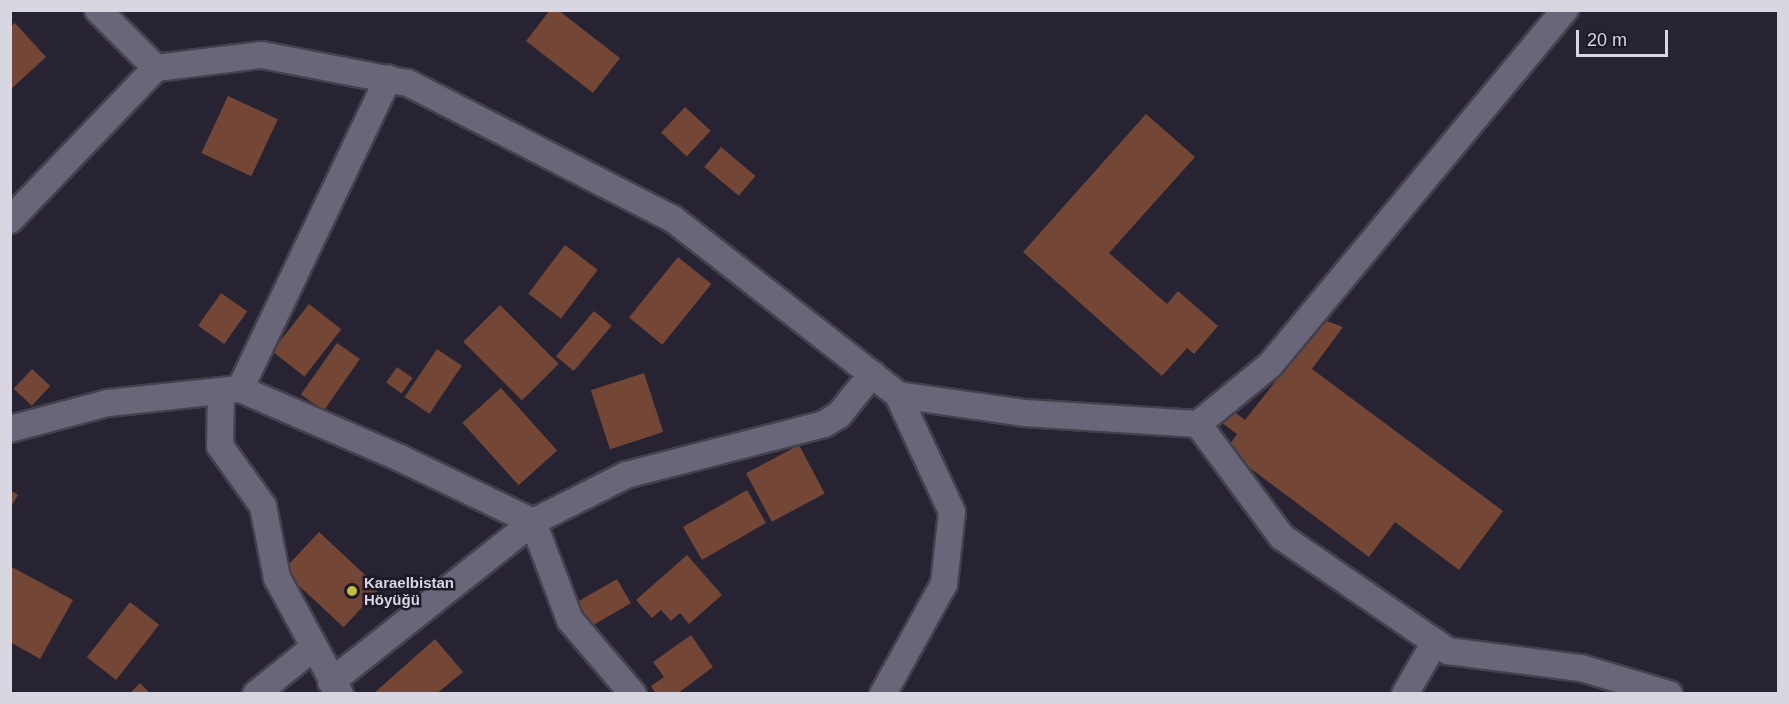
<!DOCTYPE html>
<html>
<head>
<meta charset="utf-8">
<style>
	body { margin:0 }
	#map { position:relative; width:1789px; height:704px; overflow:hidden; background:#272332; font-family:Arial,sans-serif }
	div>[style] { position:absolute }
	.building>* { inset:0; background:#744635; transform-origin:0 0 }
	.roads { filter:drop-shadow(2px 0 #44414e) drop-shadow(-2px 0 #44414e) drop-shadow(0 2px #44414e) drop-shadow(0 -2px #44414e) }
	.minor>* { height:26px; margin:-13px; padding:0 13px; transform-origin:13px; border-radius:13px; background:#6a6679 }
	.dots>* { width:16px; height:16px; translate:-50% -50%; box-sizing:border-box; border:3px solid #1d1928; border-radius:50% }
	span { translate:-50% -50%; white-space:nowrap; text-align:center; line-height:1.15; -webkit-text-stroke:5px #1d1928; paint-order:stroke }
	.poi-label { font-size:15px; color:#d8d6e1; font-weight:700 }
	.left { translate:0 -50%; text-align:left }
	.frame { position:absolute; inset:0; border:12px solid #d8d6e1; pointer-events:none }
	.scale { position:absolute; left:1576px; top:30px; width:92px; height:27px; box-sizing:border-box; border:3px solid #d8d6e1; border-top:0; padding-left:8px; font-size:18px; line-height:21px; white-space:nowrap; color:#d8d6e1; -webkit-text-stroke:4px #1d1928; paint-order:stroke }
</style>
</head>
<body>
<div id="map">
	<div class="building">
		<i style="clip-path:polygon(550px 10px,558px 10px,620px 58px,593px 93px,526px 41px)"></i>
		<i style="clip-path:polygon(15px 23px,46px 57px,10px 90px,10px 27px)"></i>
		<i style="left:228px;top:96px;width:55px;height:63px;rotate:25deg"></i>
		<i style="left:685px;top:107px;width:35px;height:35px;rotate:43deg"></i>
		<i style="clip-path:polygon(1146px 114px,1195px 157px,1109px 253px,1167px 304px,1178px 291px,1218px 326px,1194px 354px,1187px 348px,1162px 376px,1023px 252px)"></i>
		<i style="left:721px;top:147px;width:45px;height:26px;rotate:40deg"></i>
		<i style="left:565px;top:245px;width:41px;height:61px;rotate:37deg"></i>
		<i style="left:678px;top:257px;width:43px;height:78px;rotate:39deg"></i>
		<i style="left:221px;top:293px;width:32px;height:40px;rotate:35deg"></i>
		<i style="left:309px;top:304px;width:41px;height:60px;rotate:38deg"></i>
		<i style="left:500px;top:305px;width:83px;height:52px;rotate:45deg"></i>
		<i style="left:594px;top:311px;width:23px;height:59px;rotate:40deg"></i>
		<i style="clip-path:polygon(1324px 320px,1343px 327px,1312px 369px,1503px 511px,1459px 570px,1395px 522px,1369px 557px,1226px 450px,1237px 434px,1218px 420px,1228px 407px,1245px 420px)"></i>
		<i style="left:337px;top:343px;width:28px;height:63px;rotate:35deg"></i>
		<i style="left:437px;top:349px;width:30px;height:58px;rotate:34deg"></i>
		<i style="left:397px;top:367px;width:19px;height:19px;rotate:35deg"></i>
		<i style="left:32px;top:369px;width:25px;height:27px;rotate:43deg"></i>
		<i style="left:644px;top:373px;width:62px;height:56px;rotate:72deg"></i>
		<i style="left:501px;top:388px;width:84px;height:52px;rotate:48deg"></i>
		<i style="left:799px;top:445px;width:55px;height:60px;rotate:62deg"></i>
		<i style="clip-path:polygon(10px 490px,18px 495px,10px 508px)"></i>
		<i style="left:747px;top:490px;width:38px;height:74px;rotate:60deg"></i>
		<i style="left:319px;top:532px;width:83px;height:53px;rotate:43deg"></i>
		<i style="clip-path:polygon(687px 555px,722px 595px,689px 624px,680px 613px,671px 621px,661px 610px,652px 618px,636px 600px)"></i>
		<i style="clip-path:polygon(10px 566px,73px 600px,40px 659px,10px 642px)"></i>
		<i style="left:617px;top:579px;width:28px;height:47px;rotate:60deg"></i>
		<i style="left:130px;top:602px;width:37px;height:70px;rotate:38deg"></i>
		<i style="clip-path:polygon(691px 635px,713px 667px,677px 694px,656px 694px,651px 686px,664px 677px,653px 662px)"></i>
		<i style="clip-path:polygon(435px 639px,463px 672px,436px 694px,373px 694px)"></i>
		<i style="clip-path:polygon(140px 683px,151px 694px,129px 694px)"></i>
	</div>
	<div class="roads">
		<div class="minor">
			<i style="left:98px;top:10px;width:82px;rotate:45deg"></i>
			<i style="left:10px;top:220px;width:211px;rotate:-46.2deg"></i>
			<i style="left:156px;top:68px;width:107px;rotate:-7deg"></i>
			<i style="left:262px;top:55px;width:149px;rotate:10.9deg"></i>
			<i style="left:408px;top:83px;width:298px;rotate:27.2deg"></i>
			<i style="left:673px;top:219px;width:286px;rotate:38deg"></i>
			<i style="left:898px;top:395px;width:127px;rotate:8.1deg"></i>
			<i style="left:1024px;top:413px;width:174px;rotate:3.6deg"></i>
			<i style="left:1198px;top:424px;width:93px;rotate:-39.3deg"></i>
			<i style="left:1270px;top:365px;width:462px;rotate:-50.3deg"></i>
			<i style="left:240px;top:389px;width:344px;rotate:-64.5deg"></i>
			<i style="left:221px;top:391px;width:55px;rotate:91deg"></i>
			<i style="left:220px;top:446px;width:74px;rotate:54.4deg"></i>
			<i style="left:263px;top:506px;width:73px;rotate:79deg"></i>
			<i style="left:277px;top:578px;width:132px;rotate:61.5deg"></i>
			<i style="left:1198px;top:424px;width:141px;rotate:53.4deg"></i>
			<i style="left:1282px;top:537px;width:201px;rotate:34.5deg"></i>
			<i style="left:1448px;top:651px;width:134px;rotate:7.3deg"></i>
			<i style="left:1581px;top:668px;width:92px;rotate:16.5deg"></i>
			<i style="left:10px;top:429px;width:101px;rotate:-14.9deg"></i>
			<i style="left:108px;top:403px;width:133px;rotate:-6.1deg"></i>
			<i style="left:240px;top:389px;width:174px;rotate:23.3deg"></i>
			<i style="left:400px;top:458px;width:148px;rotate:25.7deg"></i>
			<i style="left:533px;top:522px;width:105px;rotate:69.3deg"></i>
			<i style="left:570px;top:620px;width:97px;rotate:49.6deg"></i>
			<i style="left:331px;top:682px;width:258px;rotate:-38.4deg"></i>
			<i style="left:533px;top:522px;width:104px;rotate:-26.8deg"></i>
			<i style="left:626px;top:475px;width:204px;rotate:-14.4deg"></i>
			<i style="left:824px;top:424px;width:17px;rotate:-31deg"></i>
			<i style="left:839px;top:415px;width:53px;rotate:-51.2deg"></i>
			<i style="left:256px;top:694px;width:73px;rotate:-38.9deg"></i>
			<i style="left:883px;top:694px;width:126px;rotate:-61deg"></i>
			<i style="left:944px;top:584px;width:72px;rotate:-83.7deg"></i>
			<i style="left:952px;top:512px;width:129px;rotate:-114.8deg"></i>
			<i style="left:1405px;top:694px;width:60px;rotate:-60deg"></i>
		</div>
	</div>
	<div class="dots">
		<i style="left:352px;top:591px;background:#c7bb3c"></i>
	</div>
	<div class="poi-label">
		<span class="left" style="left:364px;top:591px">Karaelbistan<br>Höyüğü</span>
	</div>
	<div class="frame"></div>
	<div class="scale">20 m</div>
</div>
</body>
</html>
